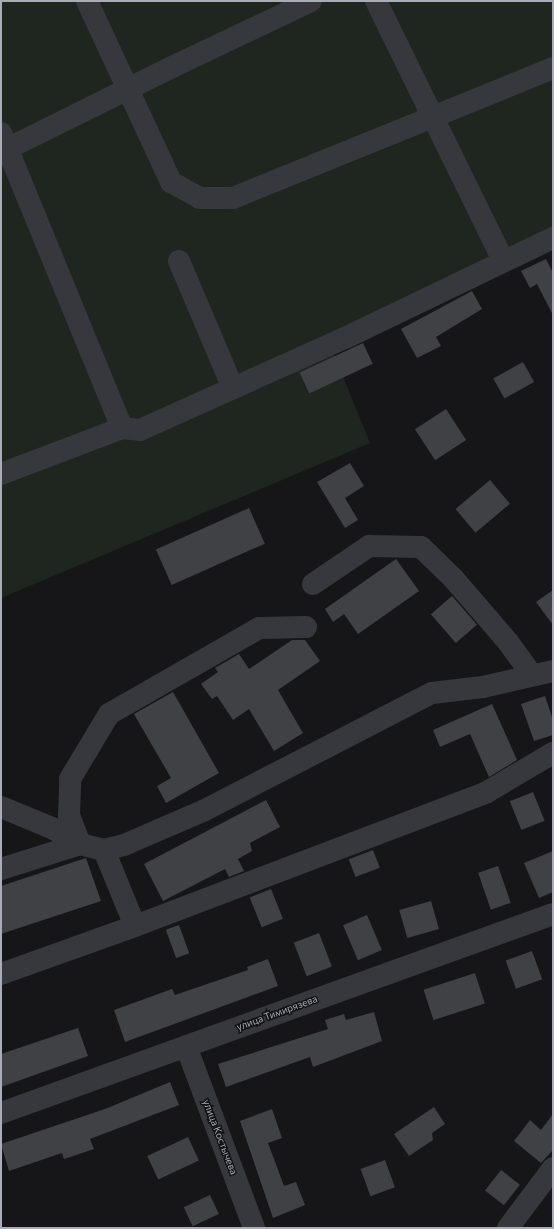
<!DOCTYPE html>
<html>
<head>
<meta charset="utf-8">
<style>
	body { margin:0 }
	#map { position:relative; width:554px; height:1229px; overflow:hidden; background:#161618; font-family:Commissioner,sans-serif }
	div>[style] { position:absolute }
	.green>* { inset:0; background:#1e261f }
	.building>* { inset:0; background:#404145; transform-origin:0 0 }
	.minor>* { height:22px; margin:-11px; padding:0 11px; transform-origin:11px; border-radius:11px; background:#37383d }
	span { translate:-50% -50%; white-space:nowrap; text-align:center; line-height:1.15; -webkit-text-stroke:3px #111113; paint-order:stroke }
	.street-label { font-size:10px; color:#a8adb8 }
	.frame { position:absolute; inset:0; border:2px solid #a8adb8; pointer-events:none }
</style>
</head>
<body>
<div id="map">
	<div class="green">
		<i style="clip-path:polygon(1px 1px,553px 1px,553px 240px,327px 337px,370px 443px,1px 598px)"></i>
	</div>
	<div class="building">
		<i style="clip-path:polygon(546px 259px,553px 273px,553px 315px,537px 284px,530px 288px,521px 271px)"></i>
		<i style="clip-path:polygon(472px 291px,482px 309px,436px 337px,441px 346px,417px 358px,401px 329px)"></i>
		<i style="left:363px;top:343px;width:23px;height:70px;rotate:65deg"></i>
		<i style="left:523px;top:362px;width:23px;height:34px;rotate:61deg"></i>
		<i style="left:446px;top:409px;width:37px;height:37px;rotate:57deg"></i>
		<i style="clip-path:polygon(350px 463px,364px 486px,345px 498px,358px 520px,345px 528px,317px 482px)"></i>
		<i style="left:490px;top:480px;width:31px;height:45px;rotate:50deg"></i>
		<i style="left:249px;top:508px;width:39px;height:102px;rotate:66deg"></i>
		<i style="clip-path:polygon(396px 559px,419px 591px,358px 634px,344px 614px,333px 622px,325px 609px)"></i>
		<i style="clip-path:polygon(553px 590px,553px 625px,536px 602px)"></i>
		<i style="left:452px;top:596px;width:38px;height:28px;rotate:49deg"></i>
		<i style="clip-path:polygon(292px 640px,305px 640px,320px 661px,278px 690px,303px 733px,274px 751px,249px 709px,233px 720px,217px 696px,212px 699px,201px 684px,218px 672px,215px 668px,239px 654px,249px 669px)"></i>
		<i style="clip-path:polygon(173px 692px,219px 773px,166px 803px,157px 786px,171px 778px,134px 714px)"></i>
		<i style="clip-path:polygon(545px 696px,553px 720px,553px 735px,534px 741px,521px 704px)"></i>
		<i style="clip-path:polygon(492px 704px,517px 760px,489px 777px,470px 734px,440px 747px,433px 730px)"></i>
		<i style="left:533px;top:792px;width:31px;height:25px;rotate:68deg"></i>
		<i style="clip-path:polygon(266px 800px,280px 827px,250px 843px,252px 851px,238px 859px,244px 871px,229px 877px,225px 869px,163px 901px,144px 864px)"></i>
		<i style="left:373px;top:850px;width:19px;height:26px;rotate:69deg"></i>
		<i style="clip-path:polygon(553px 851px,553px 892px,539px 898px,524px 863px)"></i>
		<i style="clip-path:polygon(86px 858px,101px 901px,1px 934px,1px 886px)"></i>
		<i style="left:498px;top:866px;width:39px;height:21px;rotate:71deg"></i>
		<i style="left:271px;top:889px;width:32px;height:23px;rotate:68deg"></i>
		<i style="left:431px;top:901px;width:29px;height:33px;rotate:74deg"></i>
		<i style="left:367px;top:915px;width:38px;height:26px;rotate:67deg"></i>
		<i style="left:179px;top:925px;width:30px;height:14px;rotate:70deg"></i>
		<i style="left:319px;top:933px;width:36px;height:27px;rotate:69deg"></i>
		<i style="left:532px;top:951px;width:30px;height:28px;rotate:70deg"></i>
		<i style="clip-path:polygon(268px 959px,278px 986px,125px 1042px,114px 1010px,172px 989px,175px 995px,248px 970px,247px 967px)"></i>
		<i style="left:475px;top:973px;width:32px;height:54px;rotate:72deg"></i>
		<i style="clip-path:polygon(374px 1012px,382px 1041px,313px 1067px,310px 1057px,226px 1087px,218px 1064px,328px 1029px,325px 1020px,344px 1014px,346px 1020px)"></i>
		<i style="clip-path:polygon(78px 1028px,88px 1056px,1px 1087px,1px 1054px)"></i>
		<i style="clip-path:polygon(170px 1082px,179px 1105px,90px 1139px,94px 1149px,64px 1159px,62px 1153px,9px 1171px,1px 1144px,105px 1109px)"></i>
		<i style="clip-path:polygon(434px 1107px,445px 1124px,432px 1133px,433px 1140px,409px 1156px,394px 1134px)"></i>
		<i style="clip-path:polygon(272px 1109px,282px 1138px,268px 1143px,284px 1186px,296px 1182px,305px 1205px,273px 1218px,240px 1121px)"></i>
		<i style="clip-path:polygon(553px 1114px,553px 1150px,541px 1163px,514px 1141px,530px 1120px,541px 1130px)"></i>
		<i style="left:188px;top:1137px;width:26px;height:45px;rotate:65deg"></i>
		<i style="left:385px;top:1160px;width:29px;height:26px;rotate:70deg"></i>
		<i style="left:501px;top:1170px;width:24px;height:26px;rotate:38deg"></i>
		<i style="left:210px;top:1195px;width:21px;height:29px;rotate:65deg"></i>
	</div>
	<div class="minor">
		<i style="left:87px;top:1px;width:200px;rotate:65.1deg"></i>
		<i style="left:171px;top:182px;width:33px;rotate:29deg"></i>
		<i style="left:200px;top:198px;width:33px"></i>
		<i style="left:233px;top:198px;width:345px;rotate:-22.1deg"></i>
		<i style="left:376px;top:1px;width:288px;rotate:63.9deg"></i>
		<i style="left:1px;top:133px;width:319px;rotate:67.7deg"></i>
		<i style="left:1px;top:152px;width:189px;rotate:-26.4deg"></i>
		<i style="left:170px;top:68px;width:156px;rotate:-25.4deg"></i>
		<i style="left:179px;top:261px;width:138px;rotate:67deg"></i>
		<i style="left:1px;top:474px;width:129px;rotate:-20.8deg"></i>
		<i style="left:122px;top:428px;width:18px;rotate:6deg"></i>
		<i style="left:140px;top:430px;width:225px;rotate:-24.2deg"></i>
		<i style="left:345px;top:338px;width:231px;rotate:-25.7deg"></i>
		<i style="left:313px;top:584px;width:68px;rotate:-34.2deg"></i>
		<i style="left:369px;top:546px;width:52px;rotate:1.1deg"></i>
		<i style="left:421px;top:547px;width:45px;rotate:44.1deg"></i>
		<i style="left:453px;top:578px;width:84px;rotate:49.3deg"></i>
		<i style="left:508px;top:642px;width:41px;rotate:54deg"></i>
		<i style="left:1px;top:807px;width:55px;rotate:22.4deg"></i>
		<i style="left:52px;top:828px;width:32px;rotate:30deg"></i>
		<i style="left:80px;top:844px;width:25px;rotate:14deg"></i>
		<i style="left:104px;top:850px;width:21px;rotate:-14deg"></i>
		<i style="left:124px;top:845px;width:88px;rotate:-23.4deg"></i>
		<i style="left:205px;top:810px;width:255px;rotate:-27.3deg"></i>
		<i style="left:432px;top:693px;width:51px;rotate:-6.7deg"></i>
		<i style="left:483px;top:687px;width:72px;rotate:-12.9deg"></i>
		<i style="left:80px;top:844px;width:30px;rotate:-111deg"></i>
		<i style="left:69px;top:816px;width:37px;rotate:-88deg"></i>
		<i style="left:70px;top:779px;width:76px;rotate:-59deg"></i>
		<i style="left:109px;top:714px;width:173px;rotate:-29.8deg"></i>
		<i style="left:259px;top:628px;width:47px;rotate:-1.2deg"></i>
		<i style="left:104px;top:850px;width:82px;rotate:67.8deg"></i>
		<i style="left:1px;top:869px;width:83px;rotate:-17.6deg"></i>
		<i style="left:1px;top:974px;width:142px;rotate:-19.7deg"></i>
		<i style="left:135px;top:926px;width:377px;rotate:-20.8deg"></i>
		<i style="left:487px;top:792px;width:77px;rotate:-30.6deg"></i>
		<i style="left:186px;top:1046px;width:194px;rotate:69.5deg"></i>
		<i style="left:1px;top:1113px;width:587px;rotate:-19.82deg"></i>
		<i style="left:508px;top:1228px;width:75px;rotate:-53.1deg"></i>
	</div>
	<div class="street-label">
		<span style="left:277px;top:1013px;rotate:-20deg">улица Тимирязева</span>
		<span style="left:220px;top:1137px;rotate:69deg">улица Костычева</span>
	</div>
	<div class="frame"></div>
</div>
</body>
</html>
